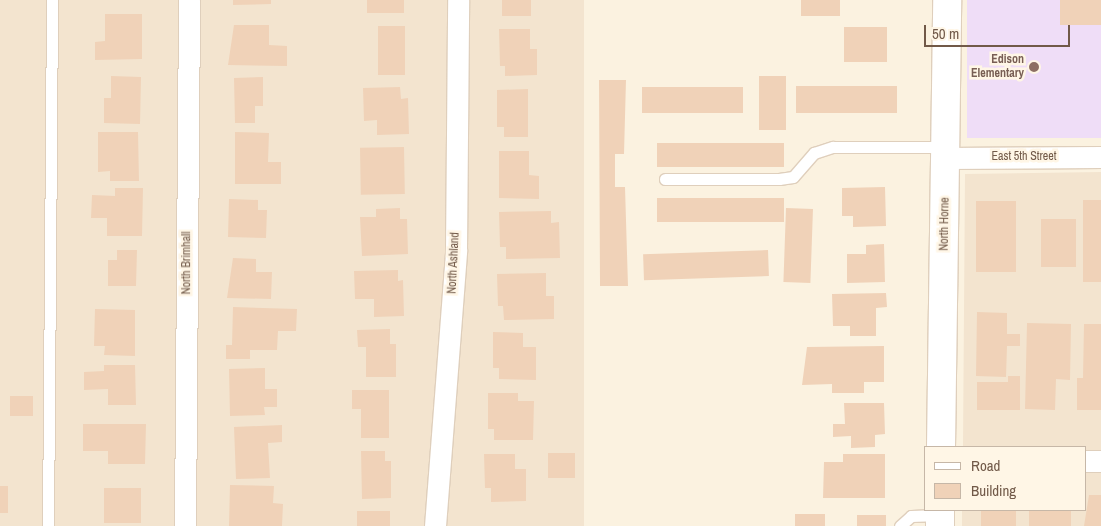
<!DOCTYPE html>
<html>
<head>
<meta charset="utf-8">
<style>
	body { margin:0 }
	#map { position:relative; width:1101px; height:526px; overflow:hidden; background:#fbf2e0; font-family:"Archivo Narrow",sans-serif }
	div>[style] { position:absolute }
	.residential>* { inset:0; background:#f3e4cf; transform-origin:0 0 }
	.education>* { inset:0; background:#efddf7; transform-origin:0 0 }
	.building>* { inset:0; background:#f0d2b8; transform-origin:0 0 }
	.roads { filter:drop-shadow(1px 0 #dfcfbc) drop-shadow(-1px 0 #dfcfbc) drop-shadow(0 1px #dfcfbc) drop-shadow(0 -1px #dfcfbc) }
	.lane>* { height:11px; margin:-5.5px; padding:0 5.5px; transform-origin:5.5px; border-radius:5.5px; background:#fff }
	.street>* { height:21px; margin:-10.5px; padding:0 10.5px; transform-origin:10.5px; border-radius:10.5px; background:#fff }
	.secondary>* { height:28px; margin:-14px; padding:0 14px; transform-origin:14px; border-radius:14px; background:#fff }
	.dots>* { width:14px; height:14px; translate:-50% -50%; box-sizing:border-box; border:2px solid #fff6e6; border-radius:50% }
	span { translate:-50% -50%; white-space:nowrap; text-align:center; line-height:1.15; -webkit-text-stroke:5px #fff6e6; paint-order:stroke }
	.education-label { font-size:12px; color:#785e54; font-weight:700 }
	.right { translate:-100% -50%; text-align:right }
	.street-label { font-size:12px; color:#715948 }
	.legend { position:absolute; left:924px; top:446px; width:162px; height:65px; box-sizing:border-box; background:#fff6e6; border:1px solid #c6b7a7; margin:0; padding:6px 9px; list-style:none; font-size:15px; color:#715948 }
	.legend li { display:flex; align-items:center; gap:10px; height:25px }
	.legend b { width:25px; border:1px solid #c6b7a7 }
	.scale { position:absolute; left:924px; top:25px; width:146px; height:22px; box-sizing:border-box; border:2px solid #715948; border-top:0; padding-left:6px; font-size:15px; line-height:18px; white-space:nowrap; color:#715948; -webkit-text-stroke:4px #fff6e6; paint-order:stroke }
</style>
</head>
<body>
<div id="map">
	<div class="residential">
		<i style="left:0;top:0;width:584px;height:526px"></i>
		<i style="clip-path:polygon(1101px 172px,1101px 526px,962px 526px,962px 510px,1085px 510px,1085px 447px,963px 447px,965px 174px)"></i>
	</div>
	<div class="education">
		<i style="left:967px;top:0;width:134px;height:138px"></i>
	</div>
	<div class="building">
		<i style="clip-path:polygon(233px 0,271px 0,271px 4px,233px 5px)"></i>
		<i style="left:367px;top:0;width:37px;height:13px"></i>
		<i style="left:502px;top:0;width:29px;height:16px"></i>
		<i style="left:801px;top:0;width:39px;height:16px"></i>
		<i style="left:1060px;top:0;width:41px;height:25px"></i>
		<i style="clip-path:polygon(105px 14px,142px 14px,142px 59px,95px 60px,95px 42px,105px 41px)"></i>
		<i style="clip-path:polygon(234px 25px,269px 25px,269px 45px,287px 46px,287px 66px,228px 65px)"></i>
		<i style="left:378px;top:26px;width:27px;height:49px"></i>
		<i style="left:844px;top:27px;width:43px;height:35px"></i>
		<i style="clip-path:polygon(499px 29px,530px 29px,530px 49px,537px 49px,537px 75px,505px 76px,505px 66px,500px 66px)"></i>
		<i style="clip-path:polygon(111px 76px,141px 77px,140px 124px,104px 123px,104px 98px,111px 98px)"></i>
		<i style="left:759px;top:76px;width:27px;height:54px"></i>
		<i style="clip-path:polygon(263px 77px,263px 106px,255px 106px,255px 123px,235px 123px,234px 78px)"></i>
		<i style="clip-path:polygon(599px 80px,626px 80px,624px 154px,615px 154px,615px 187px,625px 187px,628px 286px,600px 286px)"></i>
		<i style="left:897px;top:86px;width:27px;height:101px;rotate:90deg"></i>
		<i style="clip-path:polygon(400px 87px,401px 99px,408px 98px,409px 134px,377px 135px,377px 120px,364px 121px,363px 88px)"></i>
		<i style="left:642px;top:87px;width:101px;height:26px"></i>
		<i style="clip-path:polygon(528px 89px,528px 137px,504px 137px,504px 127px,497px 127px,497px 90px)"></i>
		<i style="clip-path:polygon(98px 132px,138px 132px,139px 181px,110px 181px,110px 171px,98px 172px)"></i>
		<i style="clip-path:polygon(235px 132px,269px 133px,268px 162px,281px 162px,281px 184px,235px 184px)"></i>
		<i style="left:657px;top:143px;width:127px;height:24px"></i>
		<i style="left:404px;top:147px;width:47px;height:44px;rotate:89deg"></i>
		<i style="clip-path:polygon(499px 151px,529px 151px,529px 175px,539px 176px,539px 199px,499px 198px)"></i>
		<i style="clip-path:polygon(885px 187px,886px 226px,853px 227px,853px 216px,842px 216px,842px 188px)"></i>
		<i style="clip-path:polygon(115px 188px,143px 188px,142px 236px,107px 236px,107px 218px,91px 218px,92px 195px,115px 196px)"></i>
		<i style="left:657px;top:198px;width:127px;height:24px"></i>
		<i style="clip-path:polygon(229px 199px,258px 200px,258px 210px,267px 210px,266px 238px,228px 237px)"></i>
		<i style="left:1101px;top:200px;width:82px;height:18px;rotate:90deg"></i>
		<i style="left:976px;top:201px;width:40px;height:71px"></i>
		<i style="clip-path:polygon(400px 208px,400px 219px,407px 219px,408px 254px,362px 256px,360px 217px,376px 217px,376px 209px)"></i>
		<i style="left:786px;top:208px;width:27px;height:74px;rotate:2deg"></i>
		<i style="clip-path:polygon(551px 211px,551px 223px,559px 222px,560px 258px,506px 259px,506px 247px,500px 247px,499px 212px)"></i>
		<i style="left:1041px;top:219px;width:35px;height:48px"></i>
		<i style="clip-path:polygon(884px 244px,885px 282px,847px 283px,847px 254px,866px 254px,866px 245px)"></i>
		<i style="clip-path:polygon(117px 250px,137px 250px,136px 286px,108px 286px,108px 260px,117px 260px)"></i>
		<i style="left:768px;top:250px;width:26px;height:125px;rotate:88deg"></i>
		<i style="clip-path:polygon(233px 258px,256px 259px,256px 272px,272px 272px,271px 299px,227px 298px)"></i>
		<i style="clip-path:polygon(398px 270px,398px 281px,403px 280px,404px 316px,374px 317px,374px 299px,355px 299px,354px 271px)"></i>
		<i style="clip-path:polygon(546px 273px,546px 296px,554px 296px,554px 319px,504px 320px,503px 306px,498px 306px,497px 274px)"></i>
		<i style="clip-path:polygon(886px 293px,887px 307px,876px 308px,876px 336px,850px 336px,850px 326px,833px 326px,832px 294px)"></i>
		<i style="clip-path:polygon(233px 307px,297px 309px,296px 331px,278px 331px,277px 350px,250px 350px,250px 359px,226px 359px,226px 345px,232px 345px)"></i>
		<i style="clip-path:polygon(95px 309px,135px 310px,135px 356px,104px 355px,105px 346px,94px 346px)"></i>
		<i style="clip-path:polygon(977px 312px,1007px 313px,1007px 334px,1020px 334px,1020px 346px,1007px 346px,1006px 377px,976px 376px)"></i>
		<i style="clip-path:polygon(1027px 323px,1071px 324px,1070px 380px,1056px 379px,1055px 410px,1025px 409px)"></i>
		<i style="clip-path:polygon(1084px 324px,1101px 324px,1101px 410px,1077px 410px,1077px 378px,1083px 378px)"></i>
		<i style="clip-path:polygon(390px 329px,390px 344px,396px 344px,396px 377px,366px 377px,366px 347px,358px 347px,357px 330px)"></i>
		<i style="clip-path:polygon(493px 332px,523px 333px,523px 347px,536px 347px,536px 380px,499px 379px,499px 368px,493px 368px)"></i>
		<i style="clip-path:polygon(884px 346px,884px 382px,864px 382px,864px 393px,832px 393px,832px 384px,802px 385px,807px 347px)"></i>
		<i style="clip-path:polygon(104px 365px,135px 365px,136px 405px,108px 405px,108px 389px,84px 390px,84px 372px,104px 371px)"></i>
		<i style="clip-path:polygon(265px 368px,265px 389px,277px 389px,277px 407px,264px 407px,265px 415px,230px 416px,229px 369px)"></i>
		<i style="clip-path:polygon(1008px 376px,1020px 376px,1020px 410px,977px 410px,977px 382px,1008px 382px)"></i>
		<i style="clip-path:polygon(352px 390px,389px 390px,389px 438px,361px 438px,361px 409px,352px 409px)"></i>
		<i style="clip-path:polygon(488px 393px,518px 393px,518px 401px,534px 401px,533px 440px,494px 440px,494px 429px,488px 429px)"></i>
		<i style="left:10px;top:396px;width:23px;height:20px"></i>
		<i style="clip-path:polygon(844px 403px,884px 403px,885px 434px,875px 435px,875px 447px,851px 448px,851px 436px,833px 437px,833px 424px,845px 424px)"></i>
		<i style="clip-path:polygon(83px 424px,146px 424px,145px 464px,108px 464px,108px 451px,83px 451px)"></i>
		<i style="clip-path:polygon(282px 425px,282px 442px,268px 443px,270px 478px,236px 479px,234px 427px)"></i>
		<i style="clip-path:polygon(361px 451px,385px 451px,385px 461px,391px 461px,391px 498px,362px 499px)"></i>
		<i style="left:548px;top:453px;width:27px;height:25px"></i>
		<i style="clip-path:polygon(484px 454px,515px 454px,515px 469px,526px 469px,526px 501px,491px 502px,491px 488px,485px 488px)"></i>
		<i style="clip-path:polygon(843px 454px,885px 454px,885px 498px,823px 498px,824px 462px,843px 462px)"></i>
		<i style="clip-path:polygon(230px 485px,274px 486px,273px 503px,283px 504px,282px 526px,229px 526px)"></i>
		<i style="left:0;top:486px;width:8px;height:27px"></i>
		<i style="left:104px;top:488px;width:37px;height:35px"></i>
		<i style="clip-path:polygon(1089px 495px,1101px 495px,1101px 526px,1084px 526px)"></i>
		<i style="left:981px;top:510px;width:35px;height:16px"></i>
		<i style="left:1029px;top:510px;width:42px;height:16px"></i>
		<i style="left:357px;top:511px;width:33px;height:15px"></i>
		<i style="left:795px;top:514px;width:30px;height:12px"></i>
		<i style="left:857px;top:515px;width:29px;height:11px"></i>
	</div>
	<div class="roads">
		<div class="lane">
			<i style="left:665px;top:179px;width:114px"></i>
			<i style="left:779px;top:179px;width:14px;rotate:-8deg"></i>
			<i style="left:793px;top:177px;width:32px;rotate:-49deg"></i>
			<i style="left:814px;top:153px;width:20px;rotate:-18deg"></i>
			<i style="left:833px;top:147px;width:112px"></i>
			<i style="left:48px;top:526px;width:526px;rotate:-89.56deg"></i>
			<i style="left:900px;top:526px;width:15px;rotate:-42deg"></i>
			<i style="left:911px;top:516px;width:29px;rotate:-2deg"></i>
		</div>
		<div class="street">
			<i style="left:946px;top:158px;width:155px;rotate:-0.4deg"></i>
			<i style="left:1085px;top:461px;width:16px"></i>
			<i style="left:185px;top:526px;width:526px;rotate:-89.56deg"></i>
			<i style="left:435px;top:526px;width:277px;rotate:-85.6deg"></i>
			<i style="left:456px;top:250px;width:250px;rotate:-89.5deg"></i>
		</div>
		<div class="secondary">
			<i style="left:941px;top:447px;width:447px;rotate:-89.2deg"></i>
			<i style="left:940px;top:526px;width:16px;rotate:-90deg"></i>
		</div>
	</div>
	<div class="dots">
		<i style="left:1034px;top:67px;background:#8d6e63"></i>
	</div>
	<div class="education-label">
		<span class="right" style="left:1024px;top:67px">Edison<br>Elementary</span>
	</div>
	<div class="street-label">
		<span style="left:1024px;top:157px">East 5th Street</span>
		<span style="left:945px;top:224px;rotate:-89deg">North Horne</span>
		<span style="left:187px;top:263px;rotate:-90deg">North Brimhall</span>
		<span style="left:454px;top:263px;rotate:-87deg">North Ashland</span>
	</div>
	<ul class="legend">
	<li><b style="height:6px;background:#fff"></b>Road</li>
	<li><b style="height:14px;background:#f0d2b8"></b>Building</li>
	</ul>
	<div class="scale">50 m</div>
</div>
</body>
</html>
